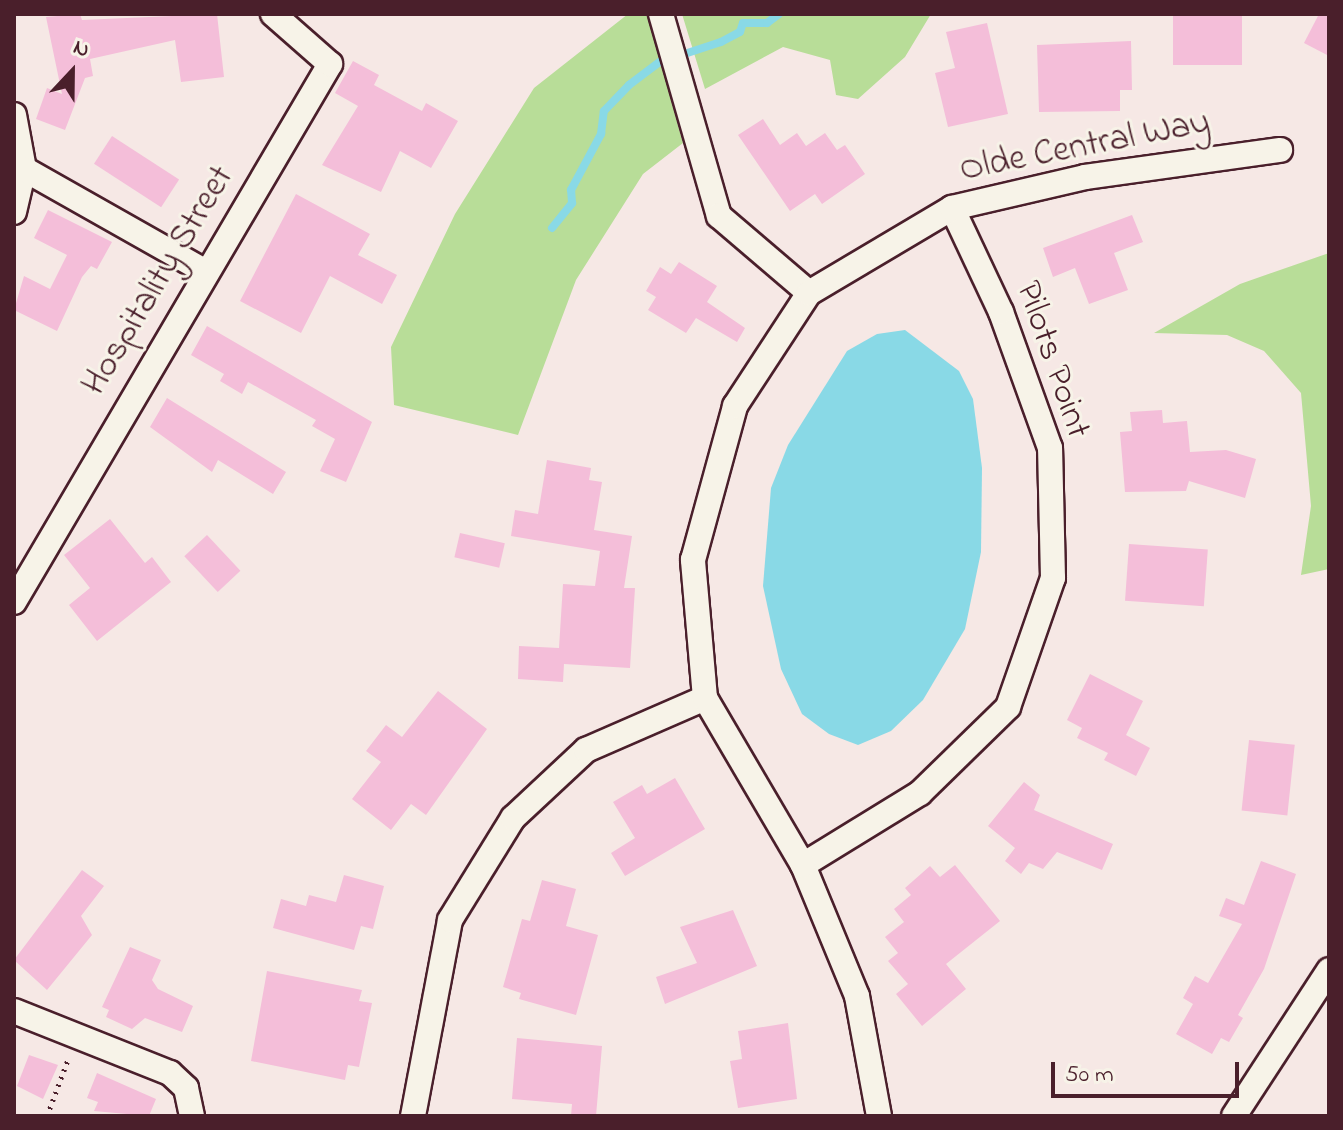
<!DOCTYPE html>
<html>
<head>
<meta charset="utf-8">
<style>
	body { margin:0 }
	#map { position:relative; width:1343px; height:1130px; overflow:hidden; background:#f6e8e5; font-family:"Indie Flower",sans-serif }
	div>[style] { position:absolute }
	.green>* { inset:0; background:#b8dd98 }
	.water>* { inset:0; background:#89d9e6 }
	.stream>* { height:8px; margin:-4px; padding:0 4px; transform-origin:4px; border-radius:4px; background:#89d9e6 }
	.building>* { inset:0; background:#f4bed9; transform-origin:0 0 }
	.path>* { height:5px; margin-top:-2.5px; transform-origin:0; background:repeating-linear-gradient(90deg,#4a1f2b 0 2px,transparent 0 8px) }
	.roads { filter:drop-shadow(2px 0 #4a1f2b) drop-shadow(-2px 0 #4a1f2b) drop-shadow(0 2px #4a1f2b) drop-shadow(0 -2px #4a1f2b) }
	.minor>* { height:24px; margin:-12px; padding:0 12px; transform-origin:12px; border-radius:12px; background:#f7f3e8 }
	span { translate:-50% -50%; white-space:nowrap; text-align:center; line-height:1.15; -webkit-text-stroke:6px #f7f3e8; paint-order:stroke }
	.street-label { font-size:36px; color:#4a1f2b }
	.frame { position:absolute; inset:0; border:16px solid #4a1f2b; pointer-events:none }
	.north { position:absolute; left:32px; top:32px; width:80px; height:80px; -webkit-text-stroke:6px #f7f3e8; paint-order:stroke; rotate:22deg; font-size:22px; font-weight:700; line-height:32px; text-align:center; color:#4a1f2b }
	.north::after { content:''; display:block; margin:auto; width:28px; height:36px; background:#4a1f2b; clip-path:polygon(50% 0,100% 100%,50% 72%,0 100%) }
	.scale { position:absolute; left:1051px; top:1062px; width:188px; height:36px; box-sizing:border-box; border:4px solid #4a1f2b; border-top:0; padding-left:10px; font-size:24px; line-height:28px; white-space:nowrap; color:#4a1f2b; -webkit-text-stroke:6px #f7f3e8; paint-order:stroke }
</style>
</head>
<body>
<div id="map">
	<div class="green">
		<i style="clip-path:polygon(628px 14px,647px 14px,683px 143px,643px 174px,576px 280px,518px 435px,394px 405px,391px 347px,455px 214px,534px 88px)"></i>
		<i style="clip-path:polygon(682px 14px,931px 14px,905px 57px,858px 99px,836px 95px,830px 60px,783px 47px,705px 89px)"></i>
		<i style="clip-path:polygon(1329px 253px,1329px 569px,1301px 575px,1311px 506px,1301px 393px,1264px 351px,1227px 335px,1154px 333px,1240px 284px)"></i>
	</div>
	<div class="water">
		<i style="clip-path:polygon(905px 330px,959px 371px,973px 399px,982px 468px,981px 552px,965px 629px,923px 700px,891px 731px,858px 745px,829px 734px,802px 714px,781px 669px,763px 586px,771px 488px,788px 445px,847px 351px,877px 334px)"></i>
	</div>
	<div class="stream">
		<i style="left:552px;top:228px;width:32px;rotate:-51deg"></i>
		<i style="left:572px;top:203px;width:13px;rotate:-94deg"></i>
		<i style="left:571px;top:190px;width:64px;rotate:-61.8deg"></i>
		<i style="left:601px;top:134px;width:23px;rotate:-83deg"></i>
		<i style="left:604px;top:111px;width:36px;rotate:-46deg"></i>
		<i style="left:629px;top:85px;width:39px;rotate:-37deg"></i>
		<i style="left:660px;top:62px;width:64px;rotate:-18.2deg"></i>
		<i style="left:721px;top:42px;width:21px;rotate:-28deg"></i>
		<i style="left:740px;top:32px;width:9px;rotate:-72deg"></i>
		<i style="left:743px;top:23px;width:24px"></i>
		<i style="left:767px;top:23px;width:15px;rotate:-37deg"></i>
	</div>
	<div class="building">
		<i style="clip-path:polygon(80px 14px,82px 20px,217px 14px,224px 77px,181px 82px,175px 40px,90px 59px,93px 76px,85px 78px,65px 130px,36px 119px,47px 88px,62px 94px,46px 17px)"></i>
		<i style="left:1173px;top:14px;width:69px;height:51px"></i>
		<i style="clip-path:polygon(1319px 14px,1329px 14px,1329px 56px,1304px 43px)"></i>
		<i style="clip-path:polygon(987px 23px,1008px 114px,948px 127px,935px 73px,955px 68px,946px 32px)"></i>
		<i style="clip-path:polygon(1131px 41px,1132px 90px,1120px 90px,1120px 111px,1039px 112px,1037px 45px)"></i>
		<i style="clip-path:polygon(353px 61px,379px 75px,374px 85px,422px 111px,426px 103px,458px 121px,431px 168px,400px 151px,381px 192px,322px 165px,358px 106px,335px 93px)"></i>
		<i style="clip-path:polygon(763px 119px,780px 145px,797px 133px,806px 146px,825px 133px,837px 150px,845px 145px,865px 174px,822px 204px,815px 194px,790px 211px,738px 135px)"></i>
		<i style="left:112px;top:136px;width:80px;height:33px;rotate:33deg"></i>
		<i style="clip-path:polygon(296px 194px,370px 234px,358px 255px,397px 275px,382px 304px,330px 276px,301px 333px,240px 301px)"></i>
		<i style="clip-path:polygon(48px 210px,112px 242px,97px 269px,91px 266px,82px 277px,57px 331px,14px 310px,24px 276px,50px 289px,67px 255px,34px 238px)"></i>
		<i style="clip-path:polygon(1132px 215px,1143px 242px,1114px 253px,1128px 290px,1089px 304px,1075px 268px,1053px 277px,1043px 248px)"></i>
		<i style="clip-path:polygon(679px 262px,717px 286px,707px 302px,745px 328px,737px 342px,696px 318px,686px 333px,648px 310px,656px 297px,646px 291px,660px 267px,671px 274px)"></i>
		<i style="clip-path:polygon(207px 326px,372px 422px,346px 482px,320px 471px,335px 439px,312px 426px,316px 420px,248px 382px,242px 394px,220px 381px,224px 374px,191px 355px)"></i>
		<i style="clip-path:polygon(167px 398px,286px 472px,273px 494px,218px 460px,212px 472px,150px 427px)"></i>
		<i style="clip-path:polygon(1162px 410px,1163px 423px,1187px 421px,1190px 452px,1226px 450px,1256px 459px,1245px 498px,1189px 481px,1186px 491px,1125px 492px,1120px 432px,1132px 431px,1130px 412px)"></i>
		<i style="clip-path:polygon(547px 460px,591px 468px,589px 480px,602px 482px,594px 530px,632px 536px,624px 588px,635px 588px,630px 668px,564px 664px,563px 682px,518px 679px,519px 646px,559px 648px,563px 584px,595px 586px,600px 551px,511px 536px,515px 510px,538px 514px)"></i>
		<i style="clip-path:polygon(110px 519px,145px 563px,152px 557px,171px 582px,97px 641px,69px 605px,90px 588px,64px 555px)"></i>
		<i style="left:460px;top:533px;width:46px;height:25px;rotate:13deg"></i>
		<i style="left:207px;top:535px;width:49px;height:31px;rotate:47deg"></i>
		<i style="left:1129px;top:544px;width:79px;height:57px;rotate:4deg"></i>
		<i style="clip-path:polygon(1090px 674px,1143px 701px,1126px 735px,1150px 748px,1136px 776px,1104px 760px,1108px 753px,1077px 738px,1082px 728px,1067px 720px)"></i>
		<i style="clip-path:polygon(438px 691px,487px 729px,426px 815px,411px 804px,391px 830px,352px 799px,381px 762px,366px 751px,386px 725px,402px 737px)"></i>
		<i style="left:1249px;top:740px;width:46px;height:71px;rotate:6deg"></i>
		<i style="clip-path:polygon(675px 778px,705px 829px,625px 876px,611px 853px,635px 838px,613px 802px,642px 785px,647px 794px)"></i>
		<i style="clip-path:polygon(1024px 782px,1040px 795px,1034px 810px,1113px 844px,1102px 870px,1057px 852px,1043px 869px,1029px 863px,1021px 874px,1005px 861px,1015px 848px,988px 826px)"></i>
		<i style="clip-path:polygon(1261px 861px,1296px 874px,1264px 969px,1238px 1015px,1243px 1018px,1229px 1042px,1221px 1038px,1212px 1054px,1176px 1034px,1193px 1004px,1183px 998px,1195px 976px,1208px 983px,1242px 924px,1219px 916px,1226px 898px,1244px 905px)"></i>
		<i style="clip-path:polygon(955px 865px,1000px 921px,946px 964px,966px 989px,922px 1026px,896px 994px,908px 984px,888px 961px,898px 953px,885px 937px,904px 922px,894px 909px,911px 895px,905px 888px,930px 866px,940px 877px)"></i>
		<i style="clip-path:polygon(82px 870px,104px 886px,81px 916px,92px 935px,47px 990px,14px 960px)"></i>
		<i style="clip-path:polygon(344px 875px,384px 886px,373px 929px,361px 926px,354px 950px,273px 928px,281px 899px,306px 906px,309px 895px,336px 902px)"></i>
		<i style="clip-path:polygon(542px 880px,576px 889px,566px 926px,598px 935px,576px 1015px,519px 999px,521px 993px,503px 987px,522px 919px,530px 921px)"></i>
		<i style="clip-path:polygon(733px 910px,757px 966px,665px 1004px,656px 977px,697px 963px,680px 927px)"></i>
		<i style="clip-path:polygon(130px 947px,161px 960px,152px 980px,158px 989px,193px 1006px,182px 1032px,145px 1018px,132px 1029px,106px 1017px,109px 1010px,102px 1007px)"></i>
		<i style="clip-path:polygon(267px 971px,362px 990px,359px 1001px,372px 1003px,359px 1067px,348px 1065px,345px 1080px,251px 1061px)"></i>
		<i style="clip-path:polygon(788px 1023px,797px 1099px,738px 1108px,730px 1061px,742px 1059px,738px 1031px)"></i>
		<i style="clip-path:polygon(517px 1038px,602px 1046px,596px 1116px,571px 1116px,572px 1104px,512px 1099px)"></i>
		<i style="clip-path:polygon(29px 1055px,58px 1065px,43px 1099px,17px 1086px)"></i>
		<i style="clip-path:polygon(97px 1073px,156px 1099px,149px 1116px,94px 1111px,98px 1102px,87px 1098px)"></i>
	</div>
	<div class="path">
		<i style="left:47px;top:1116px;width:63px;rotate:-69.6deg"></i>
	</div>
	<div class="roads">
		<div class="minor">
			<i style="left:661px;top:14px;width:210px;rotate:74deg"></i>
			<i style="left:719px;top:216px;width:118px;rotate:40.5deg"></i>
			<i style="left:14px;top:115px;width:55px;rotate:79.5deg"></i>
			<i style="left:24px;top:169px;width:44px;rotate:103.1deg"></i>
			<i style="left:24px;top:169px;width:209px;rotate:29.5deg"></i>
			<i style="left:14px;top:602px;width:624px;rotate:-59.57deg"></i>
			<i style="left:330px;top:64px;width:76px;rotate:-138.7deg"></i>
			<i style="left:803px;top:865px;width:137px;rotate:-31.6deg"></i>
			<i style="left:920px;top:793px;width:123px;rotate:-44.3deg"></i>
			<i style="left:1008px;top:707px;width:137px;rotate:-70.8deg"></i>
			<i style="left:1053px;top:578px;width:130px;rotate:-91.3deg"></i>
			<i style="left:1050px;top:448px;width:145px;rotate:-109.8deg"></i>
			<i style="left:1001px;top:312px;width:115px;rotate:-115.2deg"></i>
			<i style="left:14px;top:1011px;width:168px;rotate:21.7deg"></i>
			<i style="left:170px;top:1073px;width:22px;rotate:43deg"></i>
			<i style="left:186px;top:1088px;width:29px;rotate:78deg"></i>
			<i style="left:413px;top:1116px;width:199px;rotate:-79.3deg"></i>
			<i style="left:450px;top:920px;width:120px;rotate:-58.3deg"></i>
			<i style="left:513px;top:818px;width:100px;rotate:-43deg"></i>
			<i style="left:586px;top:750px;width:130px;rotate:-23.6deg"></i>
			<i style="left:879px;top:1116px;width:122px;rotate:-100.4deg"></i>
			<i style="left:857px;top:996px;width:142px;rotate:-112.4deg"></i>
			<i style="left:803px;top:865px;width:194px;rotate:-120.4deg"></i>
			<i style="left:705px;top:698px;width:139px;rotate:-95deg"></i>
			<i style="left:693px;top:560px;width:160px;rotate:-74.7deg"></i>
			<i style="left:735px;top:406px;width:135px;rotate:-56.8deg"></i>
			<i style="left:809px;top:293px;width:166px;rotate:-30.7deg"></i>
			<i style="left:952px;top:208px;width:137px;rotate:-13.1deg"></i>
			<i style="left:1085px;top:177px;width:197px;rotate:-7.9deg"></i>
			<i style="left:1234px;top:1116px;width:174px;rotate:-56.9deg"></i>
		</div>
	</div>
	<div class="street-label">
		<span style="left:1085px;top:147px;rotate:-11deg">Olde Central Way</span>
		<span style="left:159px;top:281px;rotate:-59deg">Hospitality Street</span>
		<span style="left:1052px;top:360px;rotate:71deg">Pilots Point</span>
	</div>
	<div class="frame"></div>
	<div class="north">N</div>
	<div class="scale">50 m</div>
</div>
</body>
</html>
